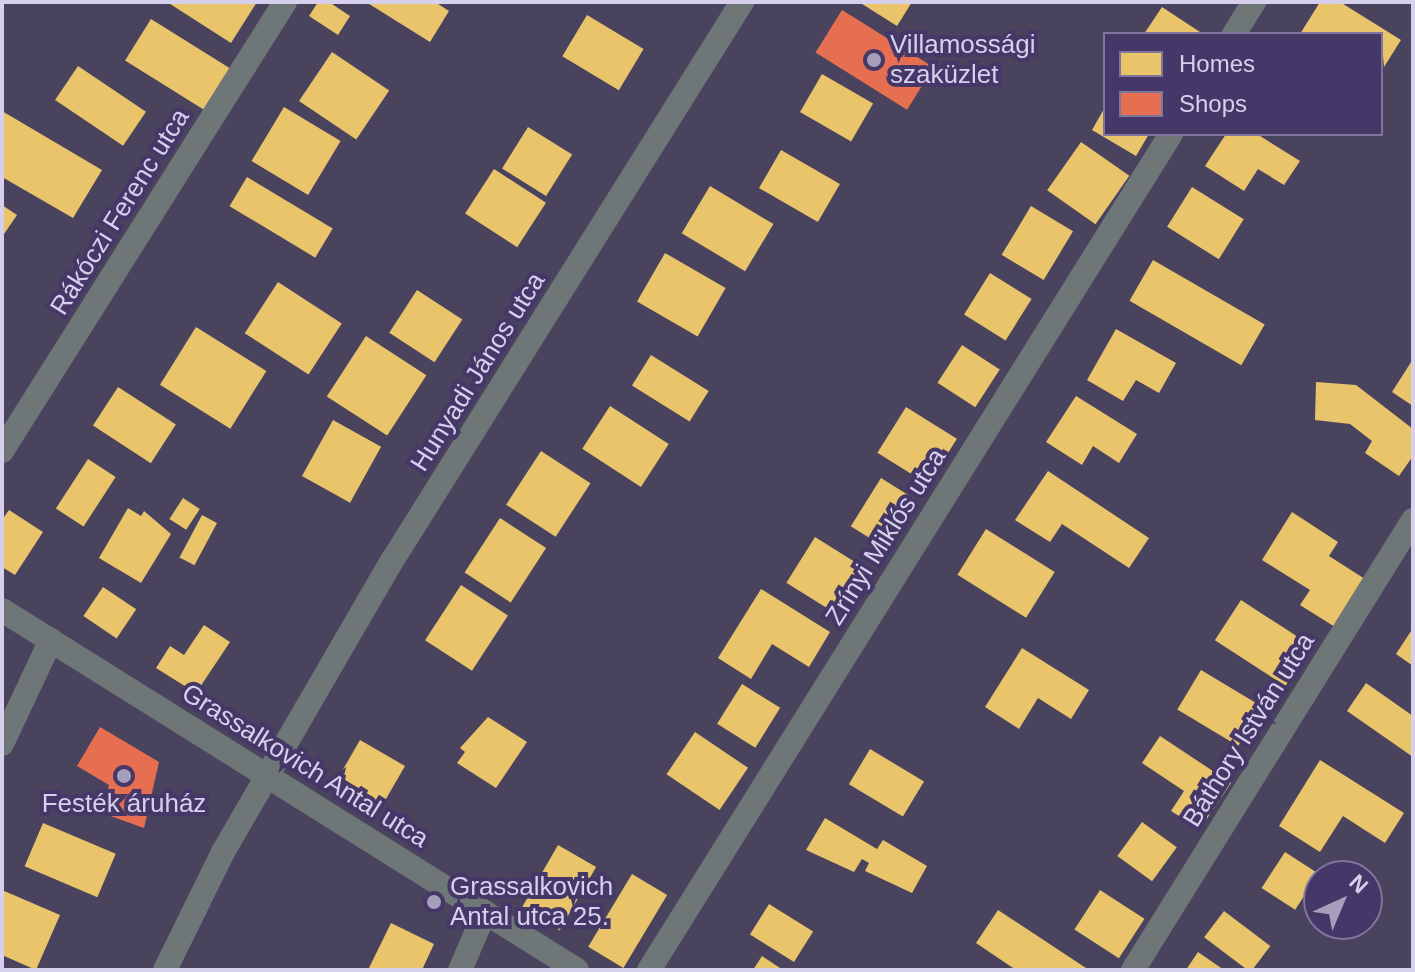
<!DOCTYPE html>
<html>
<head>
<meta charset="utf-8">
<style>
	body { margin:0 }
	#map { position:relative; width:1415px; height:972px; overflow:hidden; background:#4a435d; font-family:Helvetica,sans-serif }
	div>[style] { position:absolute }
	.homes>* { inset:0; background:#e9c46a; transform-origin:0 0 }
	.shops>* { inset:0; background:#e76f51; transform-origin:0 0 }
	.minor>* { height:24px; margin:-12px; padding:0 12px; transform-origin:12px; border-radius:12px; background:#6e7677 }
	.dots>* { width:22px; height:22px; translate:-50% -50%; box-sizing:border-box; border:4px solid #453868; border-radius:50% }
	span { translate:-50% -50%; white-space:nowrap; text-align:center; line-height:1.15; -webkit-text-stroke:8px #453868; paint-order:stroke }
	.poi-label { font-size:26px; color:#d6d0ed }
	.left { translate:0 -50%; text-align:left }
	.street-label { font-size:26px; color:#d6d0ed }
	.frame { position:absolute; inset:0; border:4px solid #d6d0ed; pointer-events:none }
	.legend { position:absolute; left:1103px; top:32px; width:280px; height:104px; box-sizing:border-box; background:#453868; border:2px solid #7f759d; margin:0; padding:10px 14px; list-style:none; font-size:24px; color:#d6d0ed }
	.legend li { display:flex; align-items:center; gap:16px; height:40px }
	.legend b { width:40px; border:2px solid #7f759d }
	.north { position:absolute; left:1303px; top:860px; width:80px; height:80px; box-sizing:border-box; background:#453868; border:2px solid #7f759d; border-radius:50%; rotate:44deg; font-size:22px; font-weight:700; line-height:32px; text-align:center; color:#d6d0ed }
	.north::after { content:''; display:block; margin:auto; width:28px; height:36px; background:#a59fbb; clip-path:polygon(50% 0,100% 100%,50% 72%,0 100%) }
</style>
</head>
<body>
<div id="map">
	<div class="homes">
		<i style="clip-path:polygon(167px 2px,257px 2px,231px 43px)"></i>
		<i style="clip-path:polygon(318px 2px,329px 2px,350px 16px,338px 35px,309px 16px)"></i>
		<i style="clip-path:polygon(366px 2px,435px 2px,449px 11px,430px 42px)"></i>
		<i style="clip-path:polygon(859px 2px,912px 2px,897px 26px)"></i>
		<i style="clip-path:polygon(1320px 2px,1340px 2px,1401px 40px,1384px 67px,1381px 34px,1300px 34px)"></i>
		<i style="clip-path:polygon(1162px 7px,1203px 34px,1144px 34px)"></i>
		<i style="left:587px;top:15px;width:66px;height:48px;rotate:31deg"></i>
		<i style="left:151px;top:19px;width:93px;height:49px;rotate:32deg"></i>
		<i style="left:332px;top:52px;width:69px;height:59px;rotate:34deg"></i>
		<i style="left:78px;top:66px;width:82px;height:41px;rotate:34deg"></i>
		<i style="left:822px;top:74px;width:59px;height:44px;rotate:30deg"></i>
		<i style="left:284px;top:107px;width:66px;height:63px;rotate:31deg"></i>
		<i style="clip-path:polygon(1105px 107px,1105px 134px,1149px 134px,1136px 156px,1092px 130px)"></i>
		<i style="clip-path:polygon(2px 111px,102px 170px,73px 218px,2px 177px)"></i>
		<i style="left:528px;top:127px;width:52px;height:49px;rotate:32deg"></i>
		<i style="clip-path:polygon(1226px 134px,1257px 134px,1300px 161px,1284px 185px,1258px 169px,1244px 191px,1205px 166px)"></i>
		<i style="left:1081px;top:142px;width:59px;height:59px;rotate:35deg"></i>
		<i style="left:781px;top:150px;width:68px;height:44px;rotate:30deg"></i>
		<i style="left:494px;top:169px;width:62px;height:53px;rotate:33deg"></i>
		<i style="left:247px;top:177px;width:100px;height:34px;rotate:31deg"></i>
		<i style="left:710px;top:186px;width:74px;height:55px;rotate:31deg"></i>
		<i style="left:1192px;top:187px;width:61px;height:47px;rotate:32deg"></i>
		<i style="clip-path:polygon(2px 205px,17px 215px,2px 237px)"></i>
		<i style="left:1031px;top:206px;width:49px;height:57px;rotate:31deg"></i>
		<i style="left:665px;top:253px;width:70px;height:56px;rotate:30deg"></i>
		<i style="left:1153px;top:260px;width:129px;height:47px;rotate:30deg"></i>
		<i style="left:990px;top:273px;width:49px;height:49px;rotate:32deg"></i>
		<i style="left:278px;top:282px;width:76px;height:61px;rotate:33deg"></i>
		<i style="left:417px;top:290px;width:54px;height:51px;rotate:33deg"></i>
		<i style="left:196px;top:327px;width:83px;height:68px;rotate:32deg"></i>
		<i style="clip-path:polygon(1116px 329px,1176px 363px,1159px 393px,1136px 380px,1123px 401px,1087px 380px)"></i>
		<i style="left:366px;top:336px;width:72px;height:72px;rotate:33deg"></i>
		<i style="left:962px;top:345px;width:45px;height:45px;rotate:33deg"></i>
		<i style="left:651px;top:355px;width:68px;height:36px;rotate:32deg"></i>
		<i style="clip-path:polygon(1413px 359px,1413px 406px,1392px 392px)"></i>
		<i style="clip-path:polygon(1316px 382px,1356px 385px,1413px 429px,1413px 456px,1399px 476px,1365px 453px,1372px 441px,1350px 424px,1315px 420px)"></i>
		<i style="left:118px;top:387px;width:69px;height:46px;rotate:33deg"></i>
		<i style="clip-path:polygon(1076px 396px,1137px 434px,1119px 463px,1093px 446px,1082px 465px,1046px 442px)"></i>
		<i style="left:610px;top:406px;width:70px;height:51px;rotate:33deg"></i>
		<i style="left:906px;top:407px;width:60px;height:54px;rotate:32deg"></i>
		<i style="left:333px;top:420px;width:55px;height:64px;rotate:29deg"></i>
		<i style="left:541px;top:451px;width:59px;height:64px;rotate:33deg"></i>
		<i style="left:88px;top:459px;width:33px;height:59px;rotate:33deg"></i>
		<i style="clip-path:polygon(1048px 471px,1149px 538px,1129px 568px,1062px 524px,1050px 542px,1015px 520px)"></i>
		<i style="left:881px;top:478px;width:41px;height:57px;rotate:32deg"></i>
		<i style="left:183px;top:498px;width:20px;height:25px;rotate:33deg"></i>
		<i style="clip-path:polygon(128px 508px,141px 516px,144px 511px,171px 534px,141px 583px,99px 558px)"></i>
		<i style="clip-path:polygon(9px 510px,43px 532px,15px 575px,2px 567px,2px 520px)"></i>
		<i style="clip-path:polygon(1292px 512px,1338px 542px,1329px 556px,1365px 579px,1335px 627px,1300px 605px,1310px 590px,1262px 560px)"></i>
		<i style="left:202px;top:515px;width:17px;height:48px;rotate:28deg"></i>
		<i style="left:500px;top:518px;width:55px;height:65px;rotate:33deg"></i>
		<i style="left:986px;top:529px;width:81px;height:54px;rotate:32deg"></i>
		<i style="left:815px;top:537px;width:58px;height:54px;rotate:32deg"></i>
		<i style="left:461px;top:585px;width:56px;height:66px;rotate:33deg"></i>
		<i style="left:103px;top:587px;width:40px;height:35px;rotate:34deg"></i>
		<i style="clip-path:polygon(761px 589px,830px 632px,809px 667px,772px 644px,751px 679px,718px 658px)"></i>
		<i style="left:1241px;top:600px;width:84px;height:48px;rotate:33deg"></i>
		<i style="clip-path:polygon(204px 625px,230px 642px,196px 693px,156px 668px,170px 646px,184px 655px)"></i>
		<i style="clip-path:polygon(1413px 628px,1413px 666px,1396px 654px)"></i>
		<i style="clip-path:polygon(1022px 648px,1089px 690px,1071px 719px,1038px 698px,1019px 729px,985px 707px)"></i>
		<i style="left:1201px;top:670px;width:71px;height:46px;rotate:31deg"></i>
		<i style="clip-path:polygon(1366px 683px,1413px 716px,1413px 757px,1347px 711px)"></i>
		<i style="left:742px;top:684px;width:45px;height:47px;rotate:32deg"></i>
		<i style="clip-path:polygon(488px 717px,527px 742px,496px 788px,457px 763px,465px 752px,460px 748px)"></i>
		<i style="left:695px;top:732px;width:64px;height:51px;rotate:34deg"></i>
		<i style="clip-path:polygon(1160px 736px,1231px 783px,1200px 829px,1171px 811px,1184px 791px,1142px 763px)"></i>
		<i style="left:360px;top:740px;width:52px;height:48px;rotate:30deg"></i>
		<i style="left:870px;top:749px;width:63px;height:41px;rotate:31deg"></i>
		<i style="clip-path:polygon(1320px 760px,1404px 813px,1385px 843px,1343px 816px,1320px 852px,1279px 826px)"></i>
		<i style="clip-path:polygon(825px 818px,877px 849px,883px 840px,927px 866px,912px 893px,865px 871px,869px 863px,862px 859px,854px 872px,806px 850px)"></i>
		<i style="left:1142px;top:822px;width:43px;height:42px;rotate:36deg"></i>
		<i style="left:43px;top:823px;width:79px;height:47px;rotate:23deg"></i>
		<i style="left:558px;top:845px;width:44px;height:73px;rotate:30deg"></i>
		<i style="left:1285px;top:852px;width:40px;height:43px;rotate:33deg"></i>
		<i style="left:632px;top:874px;width:41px;height:85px;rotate:31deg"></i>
		<i style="clip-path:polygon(2px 890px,60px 915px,36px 970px,2px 955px)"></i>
		<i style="left:1100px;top:890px;width:53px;height:47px;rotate:33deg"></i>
		<i style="left:769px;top:904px;width:52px;height:36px;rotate:32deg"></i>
		<i style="clip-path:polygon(998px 910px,1089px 970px,1016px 970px,976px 943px)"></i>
		<i style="left:1224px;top:911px;width:58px;height:33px;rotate:37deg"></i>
		<i style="clip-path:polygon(391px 923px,434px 944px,422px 970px,368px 970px)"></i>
		<i style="clip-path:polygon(1198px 952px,1224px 970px,1186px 970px)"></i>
		<i style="clip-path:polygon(762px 956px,783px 970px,753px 970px)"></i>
	</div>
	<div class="shops">
		<i style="left:842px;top:10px;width:108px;height:50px;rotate:32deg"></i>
		<i style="clip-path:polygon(100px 727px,159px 762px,144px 828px,102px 813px,109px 785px,77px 766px)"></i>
	</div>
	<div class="minor">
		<i style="left:1234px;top:34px;width:38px;rotate:-58deg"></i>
		<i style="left:2px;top:451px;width:531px;rotate:-57.78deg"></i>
		<i style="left:2px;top:610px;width:678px;rotate:32.05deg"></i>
		<i style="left:2px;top:744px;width:115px;rotate:-64.8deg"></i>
		<i style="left:165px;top:970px;width:131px;rotate:-63.8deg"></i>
		<i style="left:223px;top:852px;width:337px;rotate:-59.9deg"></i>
		<i style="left:392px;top:561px;width:660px;rotate:-57.95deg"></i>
		<i style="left:460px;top:970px;width:63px;rotate:-66.7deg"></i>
		<i style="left:649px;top:970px;width:986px;rotate:-58.02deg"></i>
		<i style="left:1133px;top:970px;width:530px;rotate:-58.11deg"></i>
	</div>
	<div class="dots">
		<i style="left:874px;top:60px;background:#a59fbb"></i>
		<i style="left:124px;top:776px;background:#a59fbb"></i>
		<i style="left:434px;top:902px;background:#a59fbb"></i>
	</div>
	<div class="poi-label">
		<span class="left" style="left:890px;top:60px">Villamossági<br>szaküzlet</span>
		<span style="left:124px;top:804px">Festék áruház</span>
		<span class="left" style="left:450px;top:902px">Grassalkovich<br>Antal utca 25.</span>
	</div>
	<div class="street-label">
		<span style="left:120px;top:212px;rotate:-58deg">Rákóczi Ferenc utca</span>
		<span style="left:478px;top:372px;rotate:-58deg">Hunyadi János utca</span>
		<span style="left:886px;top:537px;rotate:-58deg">Zrínyi Miklós utca</span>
		<span style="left:1249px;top:730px;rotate:-58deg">Báthory István utca</span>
		<span style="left:305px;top:766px;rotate:32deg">Grassalkovich Antal utca</span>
	</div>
	<div class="frame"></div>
	<ul class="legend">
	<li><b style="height:22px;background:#e9c46a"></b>Homes</li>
	<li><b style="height:22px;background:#e76f51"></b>Shops</li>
	</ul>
	<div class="north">N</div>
</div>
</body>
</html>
